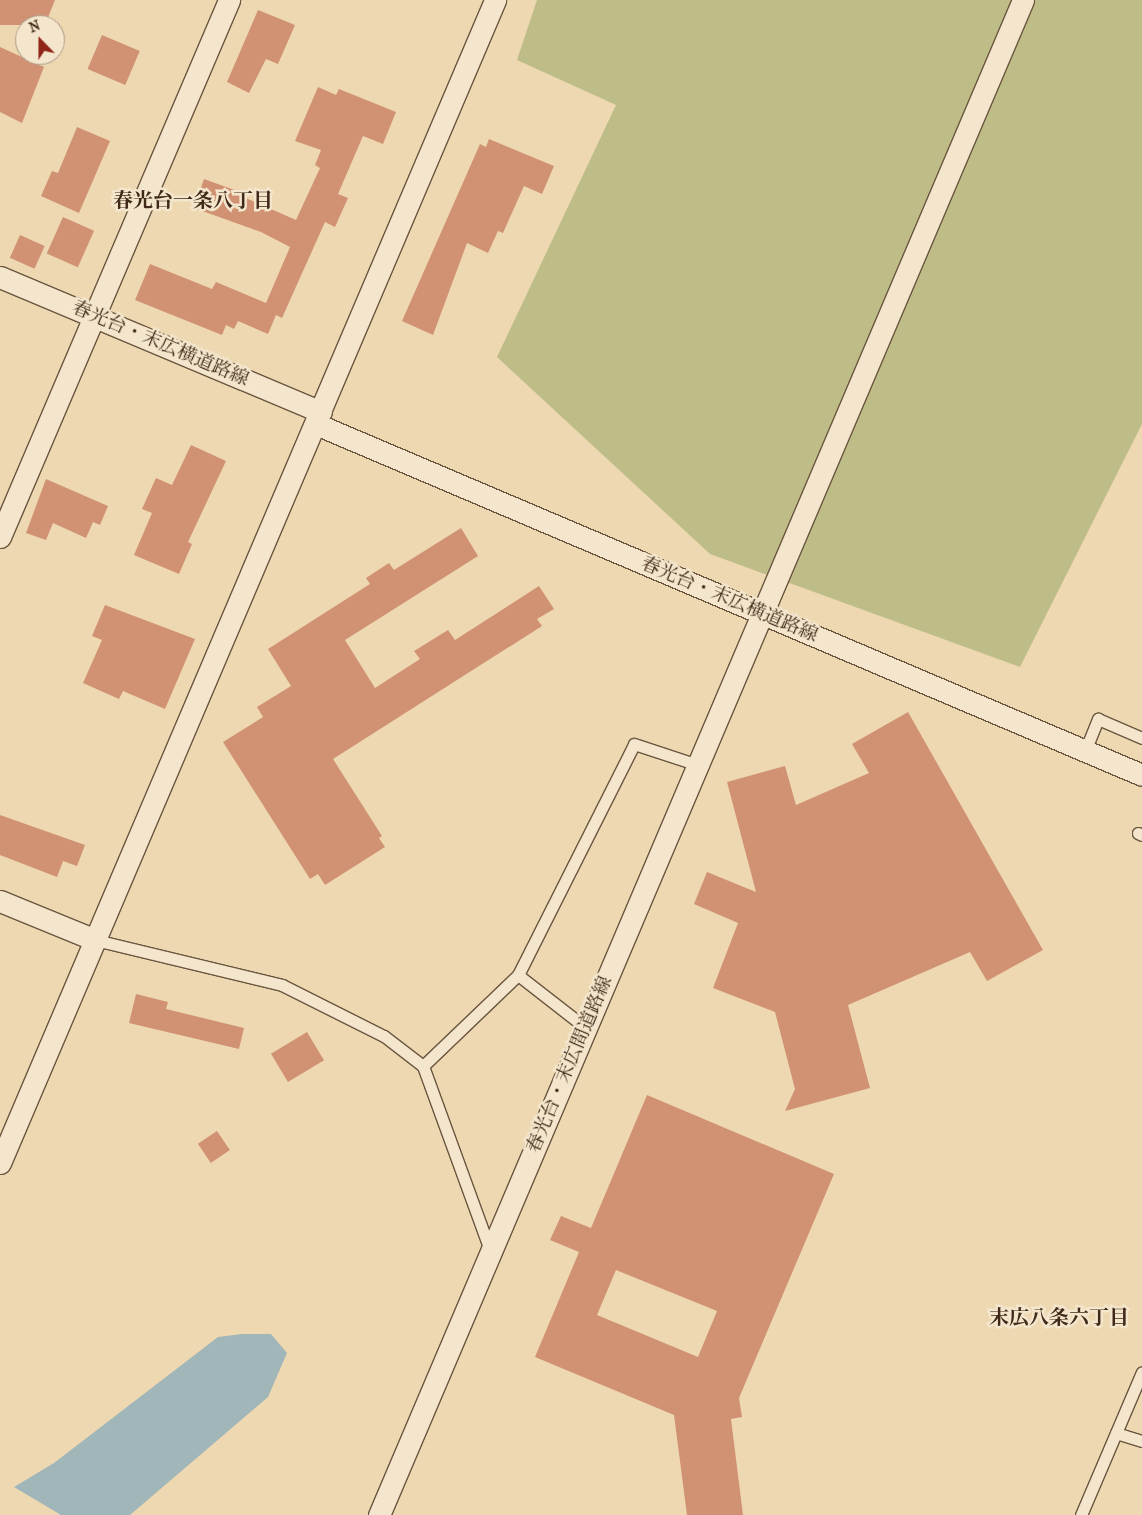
<!DOCTYPE html>
<html>
<head>
<meta charset="utf-8">
<style>
	body { margin:0 }
	#map { position:relative; width:1142px; height:1515px; overflow:hidden; background:#edd8b1; font-family:"IM FELL French Canon","Noto Serif JP",serif }
	div>[style] { position:absolute }
	.green>* { inset:0; background:#bebd88 }
	.water>* { inset:0; background:#a0b6b8 }
	.building>* { inset:0; background:#d19273; transform-origin:0 0 }
	.roads { filter:drop-shadow(1px 0 #6b553f) drop-shadow(-1px 0 #6b553f) drop-shadow(0 1px #6b553f) drop-shadow(0 -1px #6b553f) }
	.service>* { height:11px; margin:-5.5px; padding:0 5.5px; transform-origin:5.5px; border-radius:5.5px; background:#f3e6cc }
	.minor>* { height:21px; margin:-10.5px; padding:0 10.5px; transform-origin:10.5px; border-radius:10.5px; background:#f3e6cc }
	span { translate:-50% -50%; white-space:nowrap; text-align:center; line-height:1.15; -webkit-text-stroke:5px #f3e6cc; paint-order:stroke }
	.street-label { font-size:19px; color:#402919 }
	.neighbourhood-label { font-size:20px; color:#402919; font-weight:700 }
	.north { position:absolute; left:15px; top:15px; width:50px; height:50px; box-sizing:border-box; background:#f3e6cc; border:1px solid #ab9a84; border-radius:50%; rotate:338deg; font-size:14px; font-weight:700; line-height:20px; text-align:center; color:#402919 }
	.north::after { content:''; display:block; margin:auto; width:18px; height:22px; background:#8f2418; clip-path:polygon(50% 0,100% 100%,50% 72%,0 100%) }
</style>
</head>
<body>
<div id="map">
	<div class="green">
		<i style="clip-path:polygon(537px 0,1142px 0,1142px 424px,1020px 667px,710px 554px,497px 357px,616px 105px,517px 60px)"></i>
	</div>
	<div class="water">
		<i style="clip-path:polygon(242px 1334px,271px 1334px,287px 1353px,268px 1397px,130px 1515px,61px 1515px,14px 1487px,54px 1463px,218px 1337px)"></i>
	</div>
	<div class="building">
		<i style="clip-path:polygon(0 0,55px 0,45px 25px,0 25px)"></i>
		<i style="clip-path:polygon(258px 10px,295px 25px,278px 64px,266px 59px,249px 93px,227px 82px)"></i>
		<i style="left:102px;top:35px;width:41px;height:37px;rotate:23deg"></i>
		<i style="clip-path:polygon(0 47px,44px 67px,22px 123px,0 112px)"></i>
		<i style="clip-path:polygon(318px 87px,336px 95px,339px 89px,396px 112px,383px 144px,363px 136px,338px 194px,348px 198px,335px 227px,325px 222px,282px 318px,276px 315px,268px 334px,238px 321px,234px 329px,226px 325px,222px 335px,135px 300px,150px 264px,212px 289px,216px 282px,266px 303px,290px 247px,261px 232px,194px 208px,204px 179px,240px 192px,239px 195px,296px 220px,320px 168px,315px 165px,321px 150px,295px 141px)"></i>
		<i style="clip-path:polygon(77px 127px,110px 141px,79px 213px,41px 196px,52px 171px,58px 173px)"></i>
		<i style="clip-path:polygon(489px 139px,554px 166px,542px 194px,524px 186px,503px 233px,498px 231px,488px 253px,467px 243px,433px 335px,402px 321px,480px 144px,486px 147px)"></i>
		<i style="left:63px;top:217px;width:34px;height:40px;rotate:24deg"></i>
		<i style="left:20px;top:235px;width:27px;height:25px;rotate:24deg"></i>
		<i style="clip-path:polygon(191px 445px,226px 461px,188px 542px,192px 544px,179px 574px,134px 555px,152px 513px,142px 509px,156px 478px,172px 485px)"></i>
		<i style="clip-path:polygon(46px 479px,108px 506px,100px 525px,93px 522px,86px 538px,53px 523px,46px 540px,26px 533px)"></i>
		<i style="clip-path:polygon(461px 528px,478px 556px,345px 640px,375px 688px,420px 659px,414px 651px,448px 630px,455px 640px,539px 586px,554px 609px,537px 619px,542px 626px,333px 759px,382px 836px,379px 838px,385px 847px,325px 885px,318px 874px,310px 879px,223px 742px,263px 717px,257px 707px,291px 686px,268px 649px,370px 584px,366px 578px,389px 563px,394px 570px)"></i>
		<i style="clip-path:polygon(105px 605px,195px 639px,165px 709px,123px 691px,119px 699px,83px 683px,102px 640px,92px 636px)"></i>
		<i style="clip-path:polygon(908px 712px,1043px 950px,987px 981px,970px 952px,848px 1005px,870px 1088px,785px 1111px,795px 1089px,775px 1012px,713px 988px,738px 923px,694px 904px,707px 872px,756px 892px,727px 782px,785px 766px,796px 805px,869px 773px,852px 744px)"></i>
		<i style="clip-path:polygon(0 815px,85px 845px,77px 866px,63px 861px,57px 877px,0 855px)"></i>
		<i style="clip-path:polygon(136px 994px,168px 1002px,166px 1009px,244px 1028px,239px 1049px,129px 1023px)"></i>
		<i style="left:307px;top:1032px;width:33px;height:42px;rotate:59deg"></i>
		<i style="clip-path:polygon(evenodd,647px 1095px,834px 1174px,739px 1398px,742px 1417px,731px 1419px,743px 1515px,687px 1515px,674px 1415px,535px 1357px,579px 1252px,550px 1240px,561px 1216px,591px 1228px,647px 1095px,616px 1270px,717px 1311px,698px 1357px,597px 1315px,616px 1270px)"></i>
		<i style="left:217px;top:1131px;width:23px;height:23px;rotate:56deg"></i>
	</div>
	<div class="roads">
		<div class="service">
			<i style="left:1085px;top:751px;width:35px;rotate:-68deg"></i>
			<i style="left:1098px;top:719px;width:48px;rotate:23.4deg"></i>
			<i style="left:1138px;top:833px;width:4px;rotate:27deg"></i>
			<i style="left:95px;top:940px;width:192px;rotate:13.5deg"></i>
			<i style="left:282px;top:985px;width:114px;rotate:26.6deg"></i>
			<i style="left:384px;top:1036px;width:49px;rotate:37.6deg"></i>
			<i style="left:423px;top:1066px;width:196px;rotate:70deg"></i>
			<i style="left:518px;top:975px;width:86px;rotate:37.9deg"></i>
			<i style="left:423px;top:1066px;width:132px;rotate:-43.8deg"></i>
			<i style="left:518px;top:975px;width:258px;rotate:-63.3deg"></i>
			<i style="left:634px;top:744px;width:67px;rotate:18.2deg"></i>
			<i style="left:1116px;top:1433px;width:27px;rotate:17deg"></i>
			<i style="left:1081px;top:1515px;width:155px;rotate:-66.9deg"></i>
		</div>
		<div class="minor">
			<i style="left:0;top:277px;width:348px;rotate:22.8deg"></i>
			<i style="left:316px;top:424px;width:897px;rotate:23.02deg"></i>
			<i style="left:0;top:537px;width:584px;rotate:-66.9deg"></i>
			<i style="left:0;top:901px;width:103px;rotate:22.3deg"></i>
			<i style="left:0;top:1163px;width:1264px;rotate:-66.94deg"></i>
			<i style="left:379px;top:1515px;width:1646px;rotate:-66.97deg"></i>
		</div>
	</div>
	<div class="street-label">
		<span style="left:160px;top:344px;rotate:23deg">春光台・末広横道路線</span>
		<span style="left:729px;top:600px;rotate:23deg">春光台・末広横道路線</span>
		<span style="left:570px;top:1065px;rotate:-67deg">春光台・末広間道路線</span>
	</div>
	<div class="neighbourhood-label">
		<span style="left:193px;top:200px">春光台一条八丁目</span>
		<span style="left:1059px;top:1317px">末広八条六丁目</span>
	</div>
	<div class="north">N</div>
</div>
</body>
</html>
